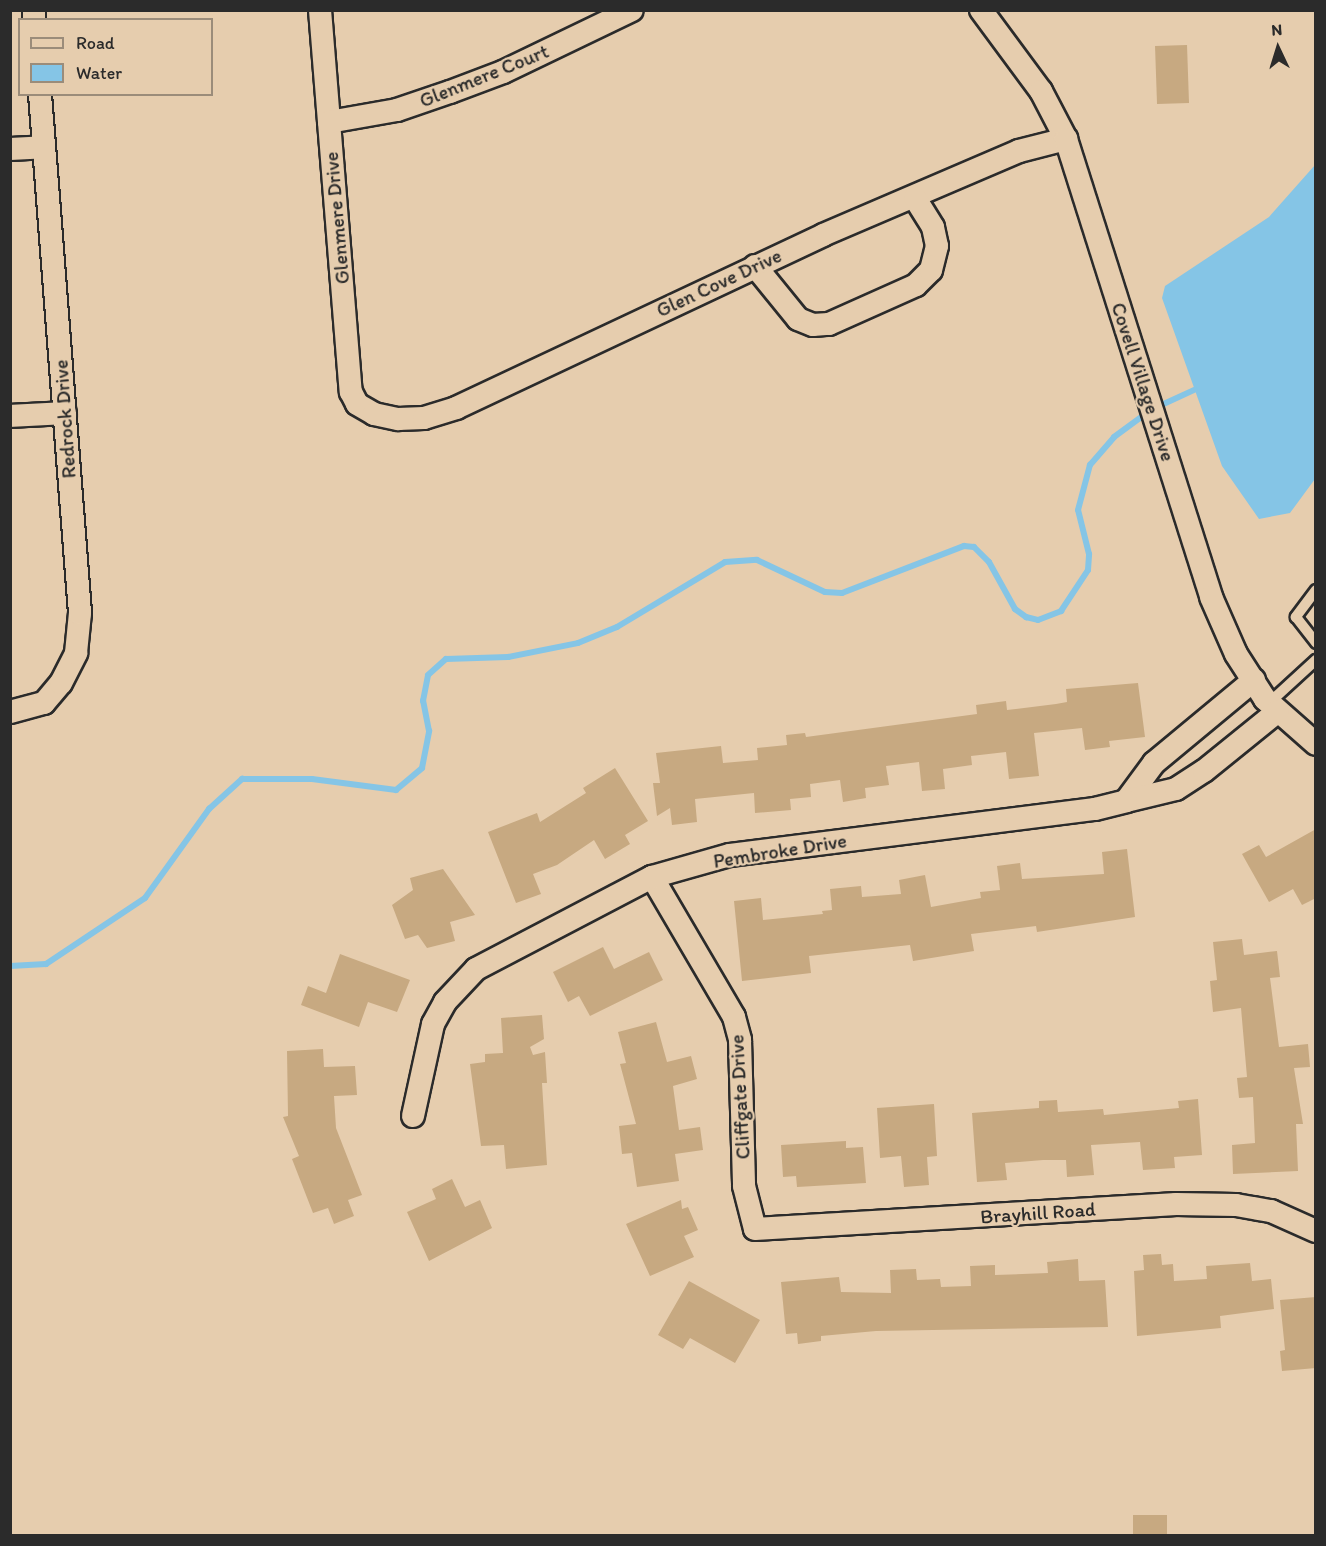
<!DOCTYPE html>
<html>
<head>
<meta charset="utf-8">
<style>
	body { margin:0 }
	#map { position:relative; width:1326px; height:1546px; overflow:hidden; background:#e6cdae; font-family:Itim,sans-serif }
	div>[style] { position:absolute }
	.water>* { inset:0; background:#85c5e6 }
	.stream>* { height:6px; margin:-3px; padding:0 3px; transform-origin:3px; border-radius:3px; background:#85c5e6 }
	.building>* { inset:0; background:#c7a981; transform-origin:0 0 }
	.roads { filter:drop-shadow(2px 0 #2b2b2b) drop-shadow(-2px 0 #2b2b2b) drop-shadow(0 2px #2b2b2b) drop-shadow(0 -2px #2b2b2b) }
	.lane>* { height:10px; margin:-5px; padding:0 5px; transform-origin:5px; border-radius:5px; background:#e6cdae }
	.street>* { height:22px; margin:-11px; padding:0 11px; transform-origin:11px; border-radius:11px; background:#e6cdae }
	span { translate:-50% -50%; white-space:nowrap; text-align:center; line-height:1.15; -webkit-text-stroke:4.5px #e6cdae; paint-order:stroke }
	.street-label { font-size:20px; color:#2b2b2b }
	.frame { position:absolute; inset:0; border:12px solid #2b2b2b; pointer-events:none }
	.legend { position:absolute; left:18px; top:18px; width:195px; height:78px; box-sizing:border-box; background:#e6cdae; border:2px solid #9b8c7a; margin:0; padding:8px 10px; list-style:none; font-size:18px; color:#2b2b2b }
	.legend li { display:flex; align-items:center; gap:12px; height:30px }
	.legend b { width:30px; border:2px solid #9b8c7a }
	.north { position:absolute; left:1248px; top:18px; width:60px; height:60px; -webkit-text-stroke:4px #e6cdae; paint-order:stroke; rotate:356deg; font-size:16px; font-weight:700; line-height:24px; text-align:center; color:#2b2b2b }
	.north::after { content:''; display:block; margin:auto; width:21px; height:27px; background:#2b2b2b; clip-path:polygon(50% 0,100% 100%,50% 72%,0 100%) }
</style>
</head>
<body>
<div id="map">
	<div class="water">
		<i style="clip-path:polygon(1315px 165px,1315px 479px,1290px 513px,1259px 519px,1222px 466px,1162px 298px,1165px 286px,1269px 217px)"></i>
	</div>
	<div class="stream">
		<i style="left:1157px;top:407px;width:41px;rotate:-24.7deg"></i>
		<i style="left:10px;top:966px;width:36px;rotate:-3deg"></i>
		<i style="left:46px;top:964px;width:119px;rotate:-33.7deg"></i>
		<i style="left:145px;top:898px;width:110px;rotate:-54.3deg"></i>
		<i style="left:209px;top:809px;width:45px;rotate:-42.3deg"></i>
		<i style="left:242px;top:779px;width:70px"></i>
		<i style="left:312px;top:779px;width:85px;rotate:7.5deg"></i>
		<i style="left:396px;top:790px;width:34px;rotate:-40deg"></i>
		<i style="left:422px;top:768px;width:38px;rotate:-79deg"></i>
		<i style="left:429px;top:731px;width:31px;rotate:-101deg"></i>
		<i style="left:423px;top:701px;width:26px;rotate:-79deg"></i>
		<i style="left:428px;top:675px;width:24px;rotate:-42deg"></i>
		<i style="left:446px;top:659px;width:62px;rotate:-1.8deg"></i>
		<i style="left:508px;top:657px;width:71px;rotate:-11.3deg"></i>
		<i style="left:578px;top:643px;width:42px;rotate:-22.3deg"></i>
		<i style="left:617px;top:627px;width:126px;rotate:-31deg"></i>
		<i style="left:725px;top:562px;width:32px;rotate:-4deg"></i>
		<i style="left:757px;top:560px;width:75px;rotate:25.2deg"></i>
		<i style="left:825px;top:592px;width:17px;rotate:3deg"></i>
		<i style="left:842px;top:593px;width:131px;rotate:-21.1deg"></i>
		<i style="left:964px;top:546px;width:10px;rotate:6deg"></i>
		<i style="left:974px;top:547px;width:21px;rotate:45deg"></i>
		<i style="left:989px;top:562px;width:54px;rotate:61deg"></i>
		<i style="left:1015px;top:609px;width:14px;rotate:36deg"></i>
		<i style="left:1026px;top:617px;width:12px;rotate:14deg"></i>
		<i style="left:1038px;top:620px;width:25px;rotate:-21deg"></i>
		<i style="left:1061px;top:611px;width:49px;rotate:-56.6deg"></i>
		<i style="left:1088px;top:570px;width:16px;rotate:-86deg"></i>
		<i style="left:1089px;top:554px;width:45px;rotate:-104deg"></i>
		<i style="left:1078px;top:510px;width:47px;rotate:-75.1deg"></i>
		<i style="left:1090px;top:465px;width:37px;rotate:-49deg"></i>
		<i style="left:1114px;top:437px;width:42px;rotate:-36.3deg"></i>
	</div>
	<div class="building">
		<i style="left:1187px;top:45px;width:58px;height:32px;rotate:88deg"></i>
		<i style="clip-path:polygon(1138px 683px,1145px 737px,1109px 741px,1110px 747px,1085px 750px,1082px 728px,1034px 733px,1039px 776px,1009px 779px,1006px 752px,971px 756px,972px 765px,943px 769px,945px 789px,922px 791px,919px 762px,886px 766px,889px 785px,865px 788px,866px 798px,843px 802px,840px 780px,810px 784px,811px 797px,790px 799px,791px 810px,755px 813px,754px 793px,695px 799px,697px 822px,672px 825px,670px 808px,657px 816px,653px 783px,660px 783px,656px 753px,721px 746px,723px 763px,758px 760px,757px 748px,787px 745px,786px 735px,805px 733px,806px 737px,977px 714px,976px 705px,1006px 701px,1007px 710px,1056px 704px,1067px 702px,1066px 689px)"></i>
		<i style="clip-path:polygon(615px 768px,648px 821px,625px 835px,630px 844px,605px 859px,594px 840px,557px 865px,533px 874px,541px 894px,516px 903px,488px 832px,537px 813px,540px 822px,586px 793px,583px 788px)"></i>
		<i style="clip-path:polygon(1316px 829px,1316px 898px,1302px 905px,1293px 889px,1269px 902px,1242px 854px,1259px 845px,1266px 857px)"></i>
		<i style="clip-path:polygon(1127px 849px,1135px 917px,1037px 932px,1036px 926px,971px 934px,974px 951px,913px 961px,910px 945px,809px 956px,811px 973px,742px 981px,734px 901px,761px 898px,763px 920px,823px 914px,822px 911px,832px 910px,830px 889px,861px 886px,862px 897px,901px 894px,899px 880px,925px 875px,931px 907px,981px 898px,980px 892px,1000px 890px,997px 866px,1020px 863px,1022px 879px,1104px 874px,1102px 852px)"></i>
		<i style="clip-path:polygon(443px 869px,475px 915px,450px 922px,455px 941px,427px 948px,418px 935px,405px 939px,392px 905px,413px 890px,410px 878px)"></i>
		<i style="clip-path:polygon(1242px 939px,1244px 955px,1277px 951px,1280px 977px,1270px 978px,1279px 1047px,1308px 1044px,1310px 1067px,1294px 1068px,1303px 1124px,1296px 1124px,1298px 1171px,1233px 1174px,1232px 1145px,1255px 1143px,1253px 1097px,1239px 1098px,1237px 1078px,1247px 1077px,1241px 1008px,1213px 1012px,1210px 981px,1217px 980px,1213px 942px)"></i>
		<i style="clip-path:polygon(603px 947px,614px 969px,649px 952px,663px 980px,590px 1016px,579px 996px,568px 1002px,553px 972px)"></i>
		<i style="clip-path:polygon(340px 954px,410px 980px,397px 1012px,368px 1002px,359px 1027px,301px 1005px,308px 986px,326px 993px)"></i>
		<i style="clip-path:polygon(542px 1015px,544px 1039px,530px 1047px,533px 1055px,545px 1052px,547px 1083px,542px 1083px,547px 1165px,506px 1169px,504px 1145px,481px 1146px,470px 1064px,485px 1062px,485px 1054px,503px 1053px,501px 1018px)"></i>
		<i style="clip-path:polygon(656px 1022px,667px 1062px,691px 1056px,697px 1079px,673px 1086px,679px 1130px,700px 1127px,703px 1150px,675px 1154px,679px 1181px,637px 1187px,632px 1153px,622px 1154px,619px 1126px,636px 1124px,620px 1064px,626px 1063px,618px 1032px)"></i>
		<i style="clip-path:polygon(323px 1049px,324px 1067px,355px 1066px,357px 1095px,334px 1096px,336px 1128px,362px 1195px,348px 1200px,354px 1216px,334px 1224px,328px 1208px,313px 1213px,292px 1159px,299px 1156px,283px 1117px,288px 1116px,287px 1051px)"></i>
		<i style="clip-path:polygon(1198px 1099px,1202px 1155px,1174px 1157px,1175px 1168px,1143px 1170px,1140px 1142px,1091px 1145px,1094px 1175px,1067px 1177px,1066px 1160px,1043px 1160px,1005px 1163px,1007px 1180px,977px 1182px,972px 1113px,1039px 1108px,1039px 1101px,1057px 1100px,1058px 1112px,1103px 1109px,1104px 1115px,1179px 1108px,1178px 1101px)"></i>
		<i style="clip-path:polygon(934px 1104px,937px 1156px,927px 1157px,929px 1185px,904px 1187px,901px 1156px,880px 1158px,877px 1108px)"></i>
		<i style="clip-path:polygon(846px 1141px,846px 1148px,863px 1147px,866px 1183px,797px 1187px,796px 1176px,783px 1177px,781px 1145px)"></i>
		<i style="clip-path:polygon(452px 1179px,465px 1207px,480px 1200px,492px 1228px,429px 1261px,407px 1212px,436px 1199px,432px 1189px)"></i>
		<i style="clip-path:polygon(681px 1200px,682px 1209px,688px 1207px,698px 1230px,684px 1236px,694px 1257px,650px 1276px,626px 1224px)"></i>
		<i style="clip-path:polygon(1161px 1254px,1162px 1265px,1173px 1264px,1174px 1281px,1207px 1279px,1206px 1266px,1250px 1263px,1252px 1281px,1271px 1279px,1274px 1309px,1220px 1316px,1221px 1328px,1137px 1336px,1134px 1271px,1144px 1270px,1143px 1255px)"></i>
		<i style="clip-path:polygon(1078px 1259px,1079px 1281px,1105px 1280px,1108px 1327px,876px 1331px,821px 1336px,821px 1341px,798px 1344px,797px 1333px,786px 1334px,781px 1282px,839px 1277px,841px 1292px,891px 1293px,890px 1270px,916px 1269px,917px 1280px,940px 1279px,941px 1287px,971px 1286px,970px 1266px,995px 1265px,995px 1275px,1048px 1273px,1047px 1262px)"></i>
		<i style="clip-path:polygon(689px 1281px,760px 1320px,735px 1363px,690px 1338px,683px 1349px,658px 1335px)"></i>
		<i style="clip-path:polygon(1316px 1297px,1316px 1368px,1282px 1371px,1280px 1351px,1285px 1350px,1280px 1300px)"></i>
		<i style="left:1167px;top:1515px;width:21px;height:34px;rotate:90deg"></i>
	</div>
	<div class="roads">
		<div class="lane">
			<i style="left:1316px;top:590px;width:34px;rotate:127deg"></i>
			<i style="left:1296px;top:617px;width:33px;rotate:52deg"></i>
			<i style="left:1269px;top:703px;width:64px;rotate:-42.5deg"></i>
		</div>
		<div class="street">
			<i style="left:34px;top:10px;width:10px;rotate:90deg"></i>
			<i style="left:320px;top:10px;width:383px;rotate:85.4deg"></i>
			<i style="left:351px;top:392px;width:13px;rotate:63deg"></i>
			<i style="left:357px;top:404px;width:20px;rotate:30deg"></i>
			<i style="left:374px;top:414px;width:25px;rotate:12deg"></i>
			<i style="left:398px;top:419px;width:26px;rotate:-2deg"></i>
			<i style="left:424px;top:418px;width:34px;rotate:-17deg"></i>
			<i style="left:456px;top:408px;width:406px;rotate:-25.2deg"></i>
			<i style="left:823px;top:235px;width:213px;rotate:-23.2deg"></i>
			<i style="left:1019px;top:151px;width:49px;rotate:-14.3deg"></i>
			<i style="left:981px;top:10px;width:101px;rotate:53.5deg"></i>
			<i style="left:1041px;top:91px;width:54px;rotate:62.5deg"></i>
			<i style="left:1066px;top:139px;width:480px;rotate:72.4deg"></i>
			<i style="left:1211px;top:597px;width:62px;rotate:66.3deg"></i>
			<i style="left:1236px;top:654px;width:54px;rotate:57.2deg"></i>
			<i style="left:1265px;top:699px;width:68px;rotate:41.4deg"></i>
			<i style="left:329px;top:122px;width:69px;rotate:-10deg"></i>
			<i style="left:397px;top:110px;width:56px;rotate:-18.8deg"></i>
			<i style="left:450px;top:92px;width:57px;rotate:-20.7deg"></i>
			<i style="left:503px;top:72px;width:143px;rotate:-25.7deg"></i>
			<i style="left:10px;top:149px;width:34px;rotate:-3deg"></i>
			<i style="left:755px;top:266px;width:68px;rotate:50.9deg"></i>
			<i style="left:798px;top:319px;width:16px;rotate:22deg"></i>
			<i style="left:813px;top:325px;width:16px;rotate:-4deg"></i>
			<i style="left:829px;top:324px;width:95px;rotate:-24.1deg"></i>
			<i style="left:916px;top:285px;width:21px;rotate:-45deg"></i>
			<i style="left:931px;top:270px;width:25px;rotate:-76deg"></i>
			<i style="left:937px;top:246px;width:19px;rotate:-102deg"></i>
			<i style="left:933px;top:227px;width:34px;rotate:-122deg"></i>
			<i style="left:10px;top:416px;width:55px;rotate:-3.1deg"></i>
			<i style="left:1254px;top:680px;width:130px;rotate:140.3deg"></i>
			<i style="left:1154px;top:763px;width:47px;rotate:126.4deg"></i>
			<i style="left:1126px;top:801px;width:51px;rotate:-13.5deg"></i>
			<i style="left:1176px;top:789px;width:33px;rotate:-33deg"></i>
			<i style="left:1204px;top:771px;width:95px;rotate:-39deg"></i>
			<i style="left:10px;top:712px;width:35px;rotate:-15deg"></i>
			<i style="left:44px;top:703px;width:26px;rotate:-50deg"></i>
			<i style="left:61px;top:683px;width:34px;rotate:-63deg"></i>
			<i style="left:76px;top:653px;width:40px;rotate:-84.3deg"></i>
			<i style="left:80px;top:613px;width:521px;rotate:-94.41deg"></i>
			<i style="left:652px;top:877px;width:162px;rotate:59.6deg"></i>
			<i style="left:734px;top:1017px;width:24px;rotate:75deg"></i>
			<i style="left:740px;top:1040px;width:146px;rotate:88.4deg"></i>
			<i style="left:744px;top:1186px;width:44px;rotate:75.7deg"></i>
			<i style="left:755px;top:1229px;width:422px;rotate:-3.4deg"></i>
			<i style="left:1176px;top:1204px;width:60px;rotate:1deg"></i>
			<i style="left:1236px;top:1205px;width:36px;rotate:10deg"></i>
			<i style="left:1271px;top:1211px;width:49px;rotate:24deg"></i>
			<i style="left:413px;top:1116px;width:94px;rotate:-77.7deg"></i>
			<i style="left:433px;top:1024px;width:25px;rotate:-61deg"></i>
			<i style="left:445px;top:1002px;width:45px;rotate:-46.8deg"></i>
			<i style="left:476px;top:969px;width:199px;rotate:-27.6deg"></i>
			<i style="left:652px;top:877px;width:81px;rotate:-15.8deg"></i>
			<i style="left:730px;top:855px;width:368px;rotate:-7.2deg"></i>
			<i style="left:1095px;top:809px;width:32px;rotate:-14deg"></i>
		</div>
	</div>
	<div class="street-label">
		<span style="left:484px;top:76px;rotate:-22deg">Glenmere Court</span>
		<span style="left:337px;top:218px;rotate:-95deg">Glenmere Drive</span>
		<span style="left:719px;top:283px;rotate:-25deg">Glen Cove Drive</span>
		<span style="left:1143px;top:382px;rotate:72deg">Covell Village Drive</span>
		<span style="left:65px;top:419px;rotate:-94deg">Redrock Drive</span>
		<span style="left:780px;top:851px;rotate:-9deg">Pembroke Drive</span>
		<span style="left:740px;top:1097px;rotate:-93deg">Cliffgate Drive</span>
		<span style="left:1038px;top:1213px;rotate:-4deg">Brayhill Road</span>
	</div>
	<div class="frame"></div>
	<ul class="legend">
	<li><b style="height:8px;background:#e6cdae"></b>Road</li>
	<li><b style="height:16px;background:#85c5e6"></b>Water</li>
	</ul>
	<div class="north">N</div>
</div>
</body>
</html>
